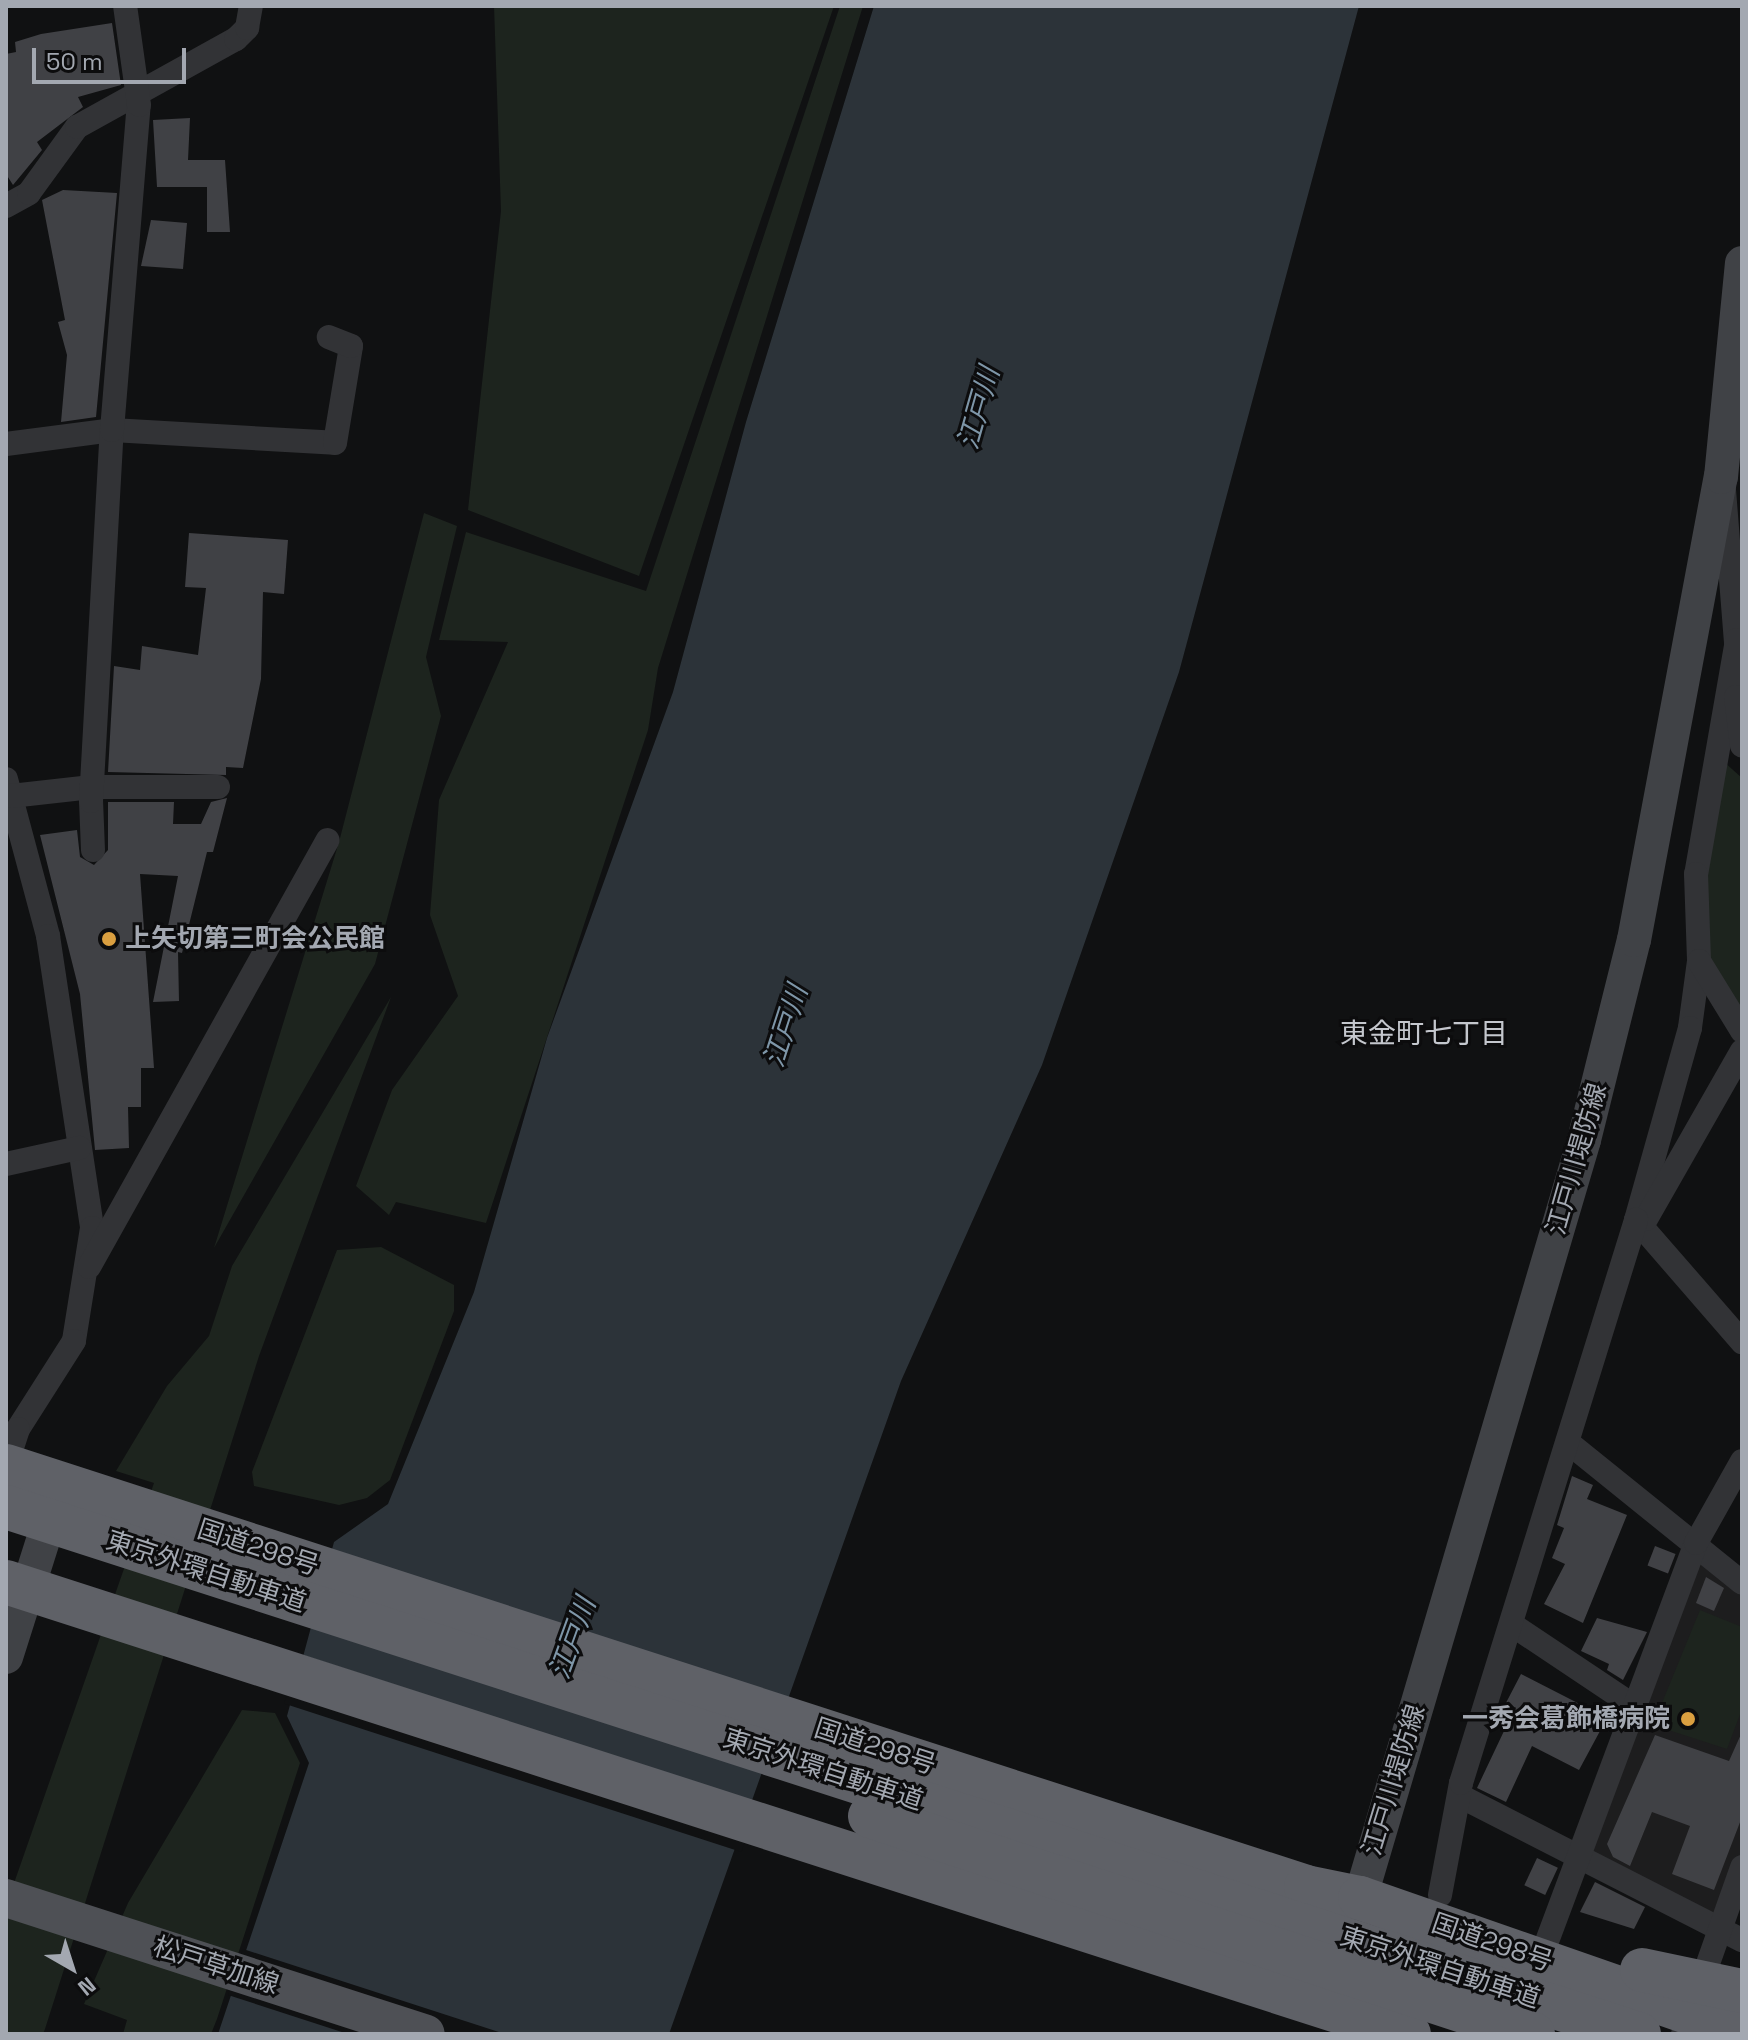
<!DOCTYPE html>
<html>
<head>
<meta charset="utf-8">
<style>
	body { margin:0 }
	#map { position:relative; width:1748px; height:2040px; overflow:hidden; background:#101112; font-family:"Space Grotesk","Noto Sans JP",sans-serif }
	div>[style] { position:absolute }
	.built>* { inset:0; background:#1d1d1e }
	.green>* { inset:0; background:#1d241e }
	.water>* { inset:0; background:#2c3339 }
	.pier>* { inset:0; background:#101112; transform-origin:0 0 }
	.building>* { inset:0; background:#404145; transform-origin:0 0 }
	.street>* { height:24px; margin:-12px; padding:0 12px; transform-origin:12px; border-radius:12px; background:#323336 }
	.secondary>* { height:34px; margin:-17px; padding:0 17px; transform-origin:17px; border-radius:17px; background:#404246 }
	.primary>* { height:38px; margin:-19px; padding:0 19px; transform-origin:19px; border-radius:19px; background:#4e5055 }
	.highway>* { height:44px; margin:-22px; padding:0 22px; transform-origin:22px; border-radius:22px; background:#5f6167 }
	.dots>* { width:22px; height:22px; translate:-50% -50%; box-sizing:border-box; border:4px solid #0c0c0d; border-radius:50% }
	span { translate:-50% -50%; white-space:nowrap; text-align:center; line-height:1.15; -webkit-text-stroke:6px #0c0c0d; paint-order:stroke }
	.poi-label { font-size:26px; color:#a3a8b1; font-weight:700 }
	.left { translate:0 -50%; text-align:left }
	.right { translate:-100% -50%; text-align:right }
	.street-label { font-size:26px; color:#a3a8b1 }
	.water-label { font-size:28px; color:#7e96a8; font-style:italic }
	.neighbourhood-label { font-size:28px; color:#c4c7cd }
	.frame { position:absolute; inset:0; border:8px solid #a3a8b1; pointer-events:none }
	.north { position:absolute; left:32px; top:1928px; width:80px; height:80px; -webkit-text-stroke:6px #0c0c0d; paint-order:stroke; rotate:141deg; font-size:22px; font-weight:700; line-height:32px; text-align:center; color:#a3a8b1 }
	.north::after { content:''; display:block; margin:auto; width:28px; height:36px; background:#a3a8b1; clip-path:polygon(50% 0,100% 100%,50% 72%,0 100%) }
	.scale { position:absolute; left:32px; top:48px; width:154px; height:36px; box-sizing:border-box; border:4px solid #a3a8b1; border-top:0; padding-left:10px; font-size:24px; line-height:28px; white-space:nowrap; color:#a3a8b1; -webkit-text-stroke:6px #0c0c0d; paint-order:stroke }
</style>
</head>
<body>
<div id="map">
	<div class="built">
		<i style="clip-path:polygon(1697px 1551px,1742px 1588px,1742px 1851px,1717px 1918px,1585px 1853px)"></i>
	</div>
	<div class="green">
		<i style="clip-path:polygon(494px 6px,834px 6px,639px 576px,468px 510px,501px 211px)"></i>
		<i style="clip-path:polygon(840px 6px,863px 6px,658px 668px,648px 730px,486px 1223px,396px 1202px,389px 1215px,356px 1186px,392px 1090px,458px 996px,430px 915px,439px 800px,508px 642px,439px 640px,466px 532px,646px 591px)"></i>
		<i style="clip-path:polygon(424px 513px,457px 526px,426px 657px,441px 716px,375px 964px,214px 1248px,339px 842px)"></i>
		<i style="clip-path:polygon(1723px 761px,1742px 778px,1742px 1021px,1707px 959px,1701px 880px)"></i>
		<i style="clip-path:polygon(391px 997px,259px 1356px,45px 2029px,43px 2034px,6px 2034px,6px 1906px,154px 1483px,116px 1471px,167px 1386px,209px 1336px,232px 1266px)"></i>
		<i style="clip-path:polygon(381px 1247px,454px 1285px,454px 1311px,390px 1480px,367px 1498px,339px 1505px,254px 1486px,252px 1472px,337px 1250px)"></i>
		<i style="clip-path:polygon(1700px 1610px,1742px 1627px,1742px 1709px,1727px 1749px,1653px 1725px)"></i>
		<i style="clip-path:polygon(242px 1710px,275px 1713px,300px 1763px,217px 2019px,211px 2034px,123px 2034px,127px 2020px,84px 2004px,128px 1903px)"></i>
	</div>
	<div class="water">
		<i style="clip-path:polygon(874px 6px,1359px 6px,1179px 672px,1042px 1065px,901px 1381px,669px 2034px,218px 2034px,309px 1763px,287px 1716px,334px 1542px,388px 1504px,474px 1292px,547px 1038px,673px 692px,746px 422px)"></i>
	</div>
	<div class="pier">
		<i style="left:300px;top:1654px;width:481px;height:52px;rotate:18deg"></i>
		<i style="clip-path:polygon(243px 1949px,505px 2034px,348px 2034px,228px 1995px)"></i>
	</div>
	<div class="building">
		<i style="clip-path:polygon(112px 23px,121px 85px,78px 97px,83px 107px,37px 142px,42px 150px,13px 185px,6px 174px,6px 54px,16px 52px,15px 42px,41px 34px)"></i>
		<i style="clip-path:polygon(190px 118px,188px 160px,225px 160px,230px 232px,207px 232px,207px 187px,157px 187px,153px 120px)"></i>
		<i style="clip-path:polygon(63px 190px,117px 193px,96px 417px,61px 422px,67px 355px,58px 322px,65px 320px,42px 200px)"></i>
		<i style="clip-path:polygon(151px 220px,187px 223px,183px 269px,141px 266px)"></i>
		<i style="clip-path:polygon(189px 533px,288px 540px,284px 594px,263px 592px,261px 679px,243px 768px,226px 767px,226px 775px,108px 772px,114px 666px,140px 670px,142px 646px,198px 655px,206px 588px,185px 587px)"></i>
		<i style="clip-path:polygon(227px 798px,213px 852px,207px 852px,182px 953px,178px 952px,179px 1001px,153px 1002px,178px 876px,140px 874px,154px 1068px,141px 1068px,141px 1107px,128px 1107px,129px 1148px,95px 1150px,80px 994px,40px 835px,77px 830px,80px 857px,94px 865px,108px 850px,108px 802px,174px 802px,173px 824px,201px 824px,211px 802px)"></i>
		<i style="clip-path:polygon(1572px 1476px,1593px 1485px,1587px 1499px,1627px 1515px,1583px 1623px,1544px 1604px,1565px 1564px,1552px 1558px,1564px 1528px,1557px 1525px)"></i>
		<i style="left:1655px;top:1546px;width:22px;height:21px;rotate:21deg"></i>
		<i style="clip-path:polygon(1706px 1577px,1724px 1588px,1714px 1611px,1696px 1603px)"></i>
		<i style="clip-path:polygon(1597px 1618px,1647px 1632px,1623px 1680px,1607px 1670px,1609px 1664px,1581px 1651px)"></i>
		<i style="clip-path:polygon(1521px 1674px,1607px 1718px,1579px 1770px,1532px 1746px,1506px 1802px,1477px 1788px,1504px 1731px,1496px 1722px)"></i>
		<i style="clip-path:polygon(1742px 1732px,1742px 1817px,1714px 1890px,1672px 1874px,1690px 1826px,1652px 1812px,1630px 1866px,1613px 1857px,1607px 1844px,1655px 1735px,1729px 1761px)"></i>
		<i style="left:1537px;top:1858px;width:23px;height:30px;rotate:25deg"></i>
		<i style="clip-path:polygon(1595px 1882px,1645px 1907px,1634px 1929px,1580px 1912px)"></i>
	</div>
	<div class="street">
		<i style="left:6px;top:206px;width:26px;rotate:-29deg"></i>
		<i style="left:29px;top:193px;width:82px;rotate:-54deg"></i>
		<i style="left:77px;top:127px;width:182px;rotate:-29deg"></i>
		<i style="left:236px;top:39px;width:16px;rotate:-45deg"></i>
		<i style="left:247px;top:28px;width:22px;rotate:-80deg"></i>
		<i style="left:6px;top:444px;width:107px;rotate:-7.5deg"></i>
		<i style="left:112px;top:430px;width:223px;rotate:3.3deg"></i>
		<i style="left:335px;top:443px;width:98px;rotate:-80.6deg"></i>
		<i style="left:351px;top:346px;width:24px;rotate:-158deg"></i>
		<i style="left:1724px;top:490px;width:168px;rotate:85.5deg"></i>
		<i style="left:1737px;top:640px;width:238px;rotate:99.9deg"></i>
		<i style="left:1696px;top:874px;width:87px;rotate:88deg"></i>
		<i style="left:1699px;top:961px;width:68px;rotate:97.7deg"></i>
		<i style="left:1690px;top:1028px;width:199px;rotate:105.7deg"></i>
		<i style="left:1636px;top:1220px;width:162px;rotate:49deg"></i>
		<i style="left:1736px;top:697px;width:49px;rotate:83deg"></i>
		<i style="left:6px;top:779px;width:163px;rotate:75deg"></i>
		<i style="left:48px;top:936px;width:295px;rotate:81.4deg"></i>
		<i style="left:92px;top:1228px;width:114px;rotate:99.1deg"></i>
		<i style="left:74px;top:1341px;width:104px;rotate:122.5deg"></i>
		<i style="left:18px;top:1429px;width:40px;rotate:108deg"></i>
		<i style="left:11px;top:796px;width:81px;rotate:-6.4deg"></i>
		<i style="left:91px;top:787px;width:127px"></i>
		<i style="left:93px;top:850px;width:49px;rotate:-92.3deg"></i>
		<i style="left:91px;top:801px;width:372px;rotate:-86.8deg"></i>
		<i style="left:112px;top:430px;width:326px;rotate:-85.3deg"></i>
		<i style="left:139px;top:105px;width:100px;rotate:-98deg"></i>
		<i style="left:1699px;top:961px;width:82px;rotate:58.4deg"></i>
		<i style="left:6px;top:1164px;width:75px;rotate:-12.4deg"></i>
		<i style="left:1646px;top:1219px;width:193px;rotate:-60.3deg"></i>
		<i style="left:89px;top:1267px;width:489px;rotate:-60.8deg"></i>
		<i style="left:1570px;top:1444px;width:221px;rotate:38.9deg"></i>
		<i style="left:1514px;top:1626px;width:144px;rotate:33.7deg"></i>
		<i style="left:1460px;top:1796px;width:317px;rotate:27.1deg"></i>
		<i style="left:1440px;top:1895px;width:114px;rotate:-79.4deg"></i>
		<i style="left:1461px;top:1783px;width:590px;rotate:-72.73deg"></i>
		<i style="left:1537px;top:1968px;width:454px;rotate:-69.5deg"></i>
		<i style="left:1696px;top:1543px;width:94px;rotate:-60.7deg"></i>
		<i style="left:1683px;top:2034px;width:177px;rotate:-70.5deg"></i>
	</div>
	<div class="secondary">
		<i style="left:6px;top:1657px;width:166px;rotate:-72.4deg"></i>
		<i style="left:1354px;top:1919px;width:812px;rotate:-73.55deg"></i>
		<i style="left:1584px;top:1140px;width:206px;rotate:-76deg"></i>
		<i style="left:1634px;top:940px;width:471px;rotate:-79.4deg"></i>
		<i style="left:1721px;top:477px;width:215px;rotate:-84.4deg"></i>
	</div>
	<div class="primary">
		<i style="left:6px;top:1898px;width:441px;rotate:17.9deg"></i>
	</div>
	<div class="highway">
		<i style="left:6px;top:1466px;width:1366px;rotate:17.94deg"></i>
		<i style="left:1306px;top:1887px;width:55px;rotate:11.5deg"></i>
		<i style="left:1360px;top:1898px;width:404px;rotate:19.2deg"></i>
		<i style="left:6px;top:1507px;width:1716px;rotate:17.89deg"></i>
		<i style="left:6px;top:1582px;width:1474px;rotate:17.86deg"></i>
		<i style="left:870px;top:1816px;width:698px;rotate:18.2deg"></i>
		<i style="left:1642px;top:1970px;width:102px;rotate:11.9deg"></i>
	</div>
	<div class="dots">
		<i style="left:109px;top:939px;background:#da9f40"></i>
		<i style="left:1688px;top:1719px;background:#da9f40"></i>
	</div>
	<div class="poi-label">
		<span class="left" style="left:125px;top:939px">上矢切第三町会公民館</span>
		<span class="right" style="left:1670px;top:1719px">一秀会葛飾橋病院</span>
	</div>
	<div class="street-label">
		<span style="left:1577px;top:1159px;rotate:-74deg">江戸川堤防線</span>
		<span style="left:258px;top:1548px;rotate:18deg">国道298号</span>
		<span style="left:206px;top:1572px;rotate:18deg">東京外環自動車道</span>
		<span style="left:875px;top:1747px;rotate:18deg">国道298号</span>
		<span style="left:823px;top:1770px;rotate:18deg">東京外環自動車道</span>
		<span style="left:1394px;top:1780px;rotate:-73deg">江戸川堤防線</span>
		<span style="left:1492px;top:1943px;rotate:19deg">国道298号</span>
		<span style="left:216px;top:1966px;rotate:18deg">松戸草加線</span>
		<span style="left:1440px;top:1968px;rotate:18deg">東京外環自動車道</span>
	</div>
	<div class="water-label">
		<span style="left:978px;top:408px;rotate:-74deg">江戸川</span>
		<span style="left:785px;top:1026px;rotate:-72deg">江戸川</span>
		<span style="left:572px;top:1638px;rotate:-70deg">江戸川</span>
	</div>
	<div class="neighbourhood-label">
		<span style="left:1424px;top:1033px">東金町七丁目</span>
	</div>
	<div class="frame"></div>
	<div class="north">N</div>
	<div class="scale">50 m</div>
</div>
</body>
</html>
